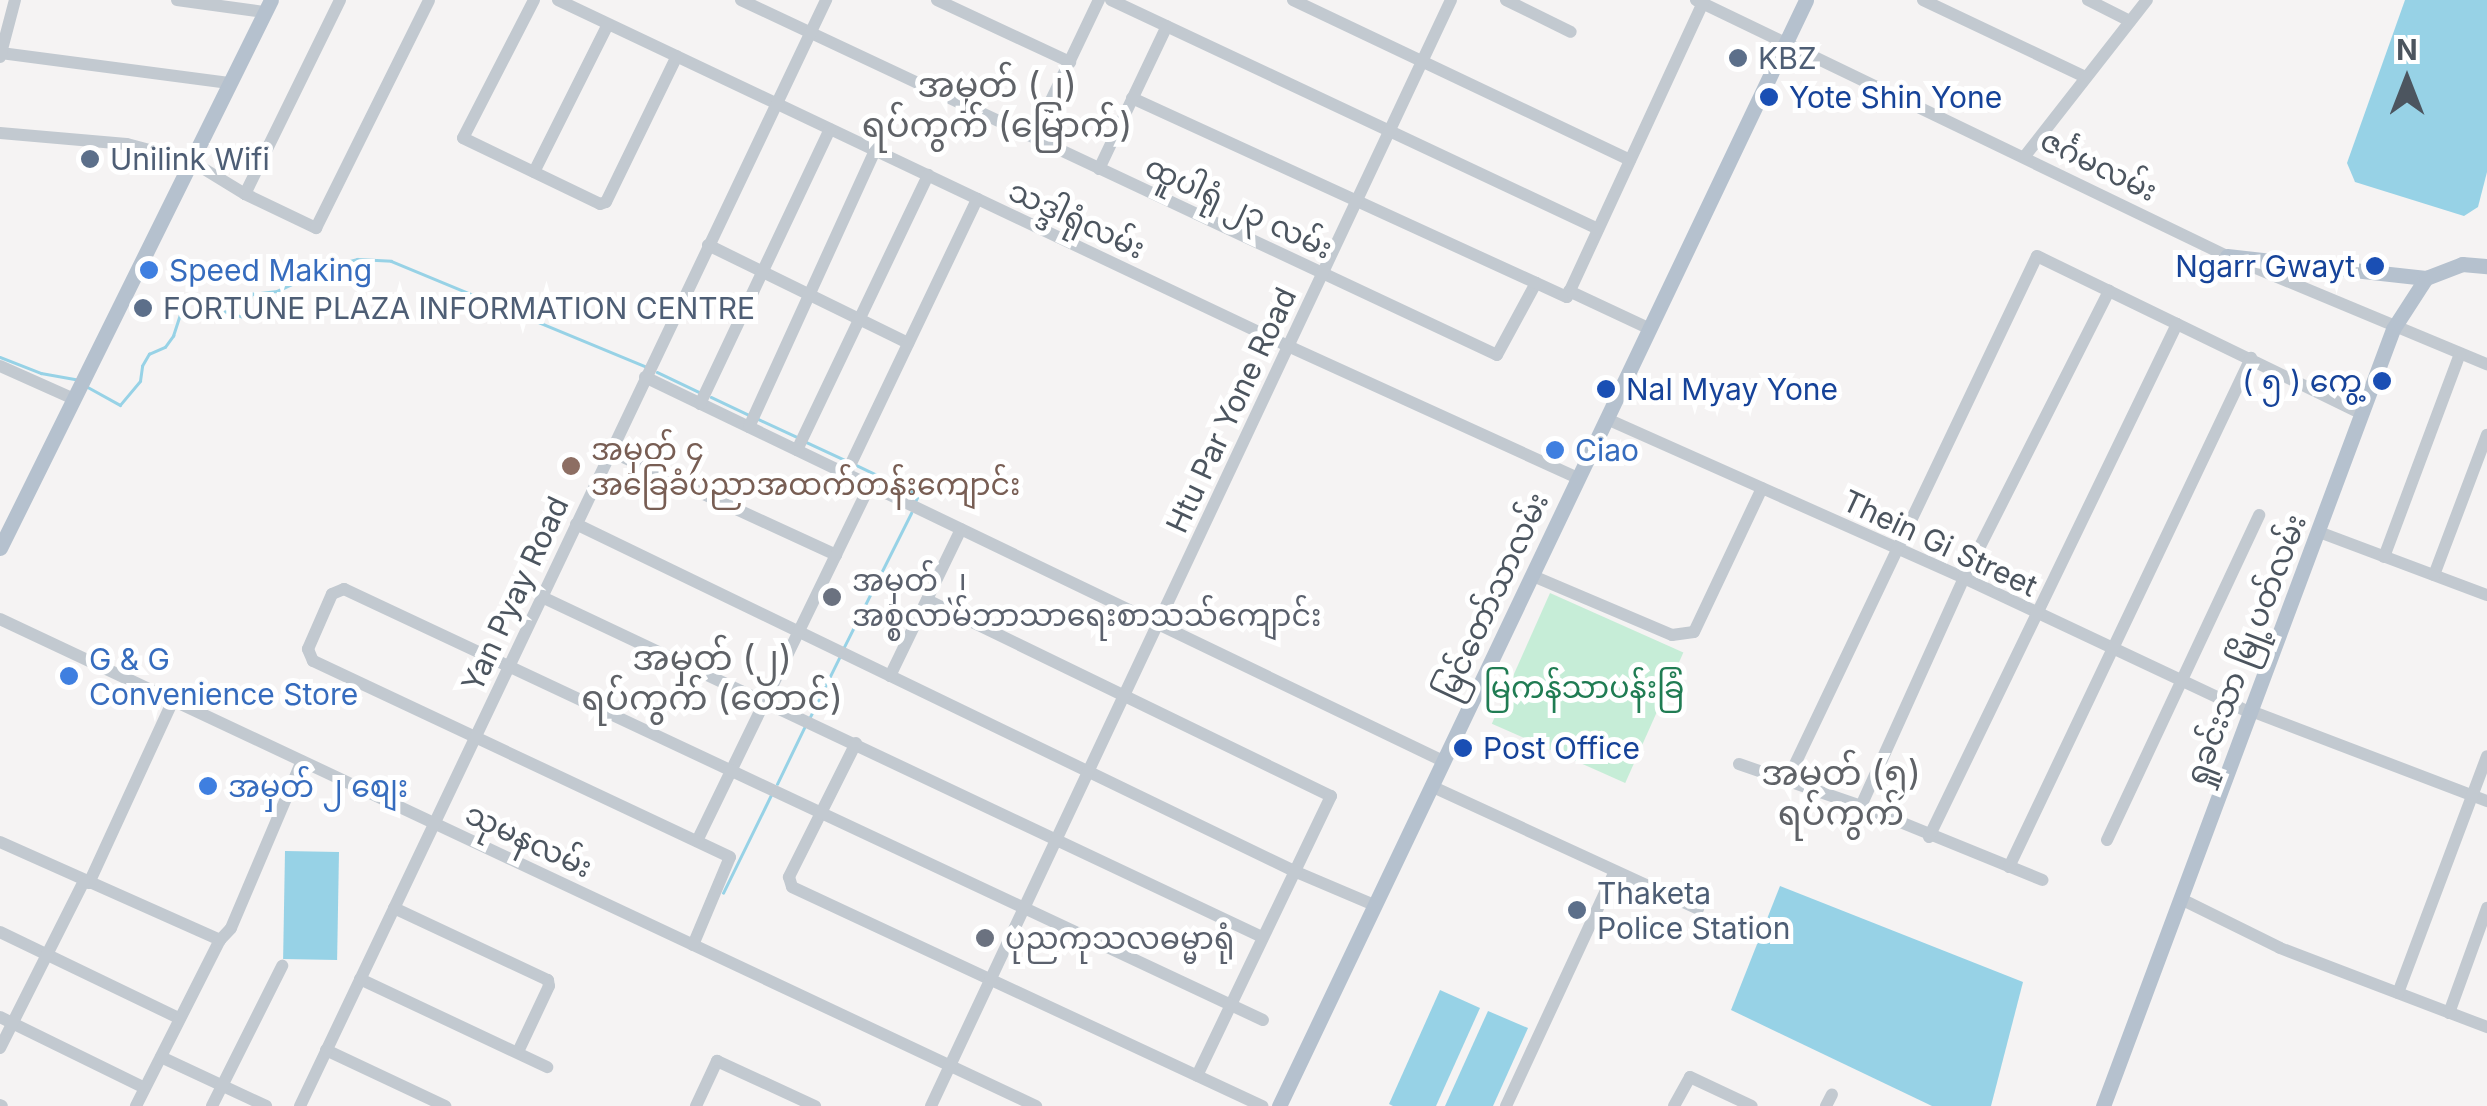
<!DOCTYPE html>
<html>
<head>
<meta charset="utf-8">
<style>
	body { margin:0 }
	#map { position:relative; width:2487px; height:1106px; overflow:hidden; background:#f5f3f3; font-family:Inter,"Noto Sans Myanmar",sans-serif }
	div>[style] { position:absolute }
	.green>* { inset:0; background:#c6edd7; transform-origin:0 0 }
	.water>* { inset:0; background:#97d2e6; transform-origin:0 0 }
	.stream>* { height:2.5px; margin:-1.25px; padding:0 1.25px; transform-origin:1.25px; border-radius:1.25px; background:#97d2e6 }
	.minor>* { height:12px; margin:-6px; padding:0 6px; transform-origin:6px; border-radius:6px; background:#c2c9d0 }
	.major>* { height:15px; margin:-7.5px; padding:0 7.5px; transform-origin:7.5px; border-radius:7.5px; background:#b5c1ce }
	.dots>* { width:28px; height:28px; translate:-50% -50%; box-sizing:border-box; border:5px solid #fff; border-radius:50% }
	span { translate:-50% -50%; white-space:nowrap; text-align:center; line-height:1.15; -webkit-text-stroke:10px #fff; paint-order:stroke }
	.service-label { font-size:30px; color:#4e5e75 }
	.left { translate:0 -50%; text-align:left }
	.transit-label { font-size:30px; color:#164399 }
	.right { translate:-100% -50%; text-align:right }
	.street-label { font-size:30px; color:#4c555f }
	.shop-label { font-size:30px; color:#366cbe }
	.education-label { font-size:30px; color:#785e54 }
	.worship-label { font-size:30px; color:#5b616d }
	.park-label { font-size:30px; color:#207c53 }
	.quarter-label { font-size:35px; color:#5f6267 }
	.north { position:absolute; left:2357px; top:30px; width:100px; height:100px; -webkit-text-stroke:8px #fff; paint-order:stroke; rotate:0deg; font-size:28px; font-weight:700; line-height:40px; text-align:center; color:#4c555f }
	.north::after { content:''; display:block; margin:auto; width:35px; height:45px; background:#4c555f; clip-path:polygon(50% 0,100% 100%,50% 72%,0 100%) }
</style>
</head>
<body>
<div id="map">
	<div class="green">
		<i style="left:1550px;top:593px;width:146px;height:143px;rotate:24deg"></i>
	</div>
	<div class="water">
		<i style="clip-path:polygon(2405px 0,2487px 0,2487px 172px,2478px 207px,2464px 216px,2355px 182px,2347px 163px)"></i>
		<i style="left:285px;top:851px;width:54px;height:108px;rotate:1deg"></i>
		<i style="clip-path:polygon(1780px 886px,2023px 982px,1991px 1106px,1932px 1106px,1731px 1010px)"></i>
		<i style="clip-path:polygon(1440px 990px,1480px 1008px,1436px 1106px,1393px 1106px,1389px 1104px)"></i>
		<i style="clip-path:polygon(1488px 1011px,1528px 1028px,1493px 1106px,1445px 1106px)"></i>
	</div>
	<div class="stream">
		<i style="left:0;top:357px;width:44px;rotate:21.3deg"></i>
		<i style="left:41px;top:373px;width:35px;rotate:10deg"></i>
		<i style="left:657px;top:372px;width:47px;rotate:25.5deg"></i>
		<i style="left:86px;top:386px;width:39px;rotate:29deg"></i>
		<i style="left:120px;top:405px;width:31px;rotate:-50deg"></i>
		<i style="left:140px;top:381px;width:15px;rotate:-82deg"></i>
		<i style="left:142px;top:366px;width:14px;rotate:-60deg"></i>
		<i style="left:149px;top:354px;width:17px;rotate:-24deg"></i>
		<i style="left:165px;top:347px;width:14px;rotate:-54deg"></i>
		<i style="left:173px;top:336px;width:39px;rotate:-72deg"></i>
		<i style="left:185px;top:299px;width:61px;rotate:17.2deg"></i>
		<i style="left:243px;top:317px;width:25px;rotate:-69deg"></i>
		<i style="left:252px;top:294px;width:25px;rotate:-7deg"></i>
		<i style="left:277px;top:291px;width:60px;rotate:-24.8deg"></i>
		<i style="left:331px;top:266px;width:27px;rotate:-15deg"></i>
		<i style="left:357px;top:259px;width:34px;rotate:3deg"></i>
		<i style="left:391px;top:261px;width:275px;rotate:22.5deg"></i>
		<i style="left:711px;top:397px;width:42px;rotate:25.3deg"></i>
		<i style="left:756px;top:418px;width:47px;rotate:24.9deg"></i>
		<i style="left:806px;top:442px;width:47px;rotate:24.9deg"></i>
		<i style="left:856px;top:465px;width:70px;rotate:25.5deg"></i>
		<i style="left:919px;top:495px;width:7px;rotate:117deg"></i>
		<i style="left:843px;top:649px;width:152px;rotate:-63.4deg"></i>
		<i style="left:810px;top:717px;width:68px;rotate:-63.8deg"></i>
		<i style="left:777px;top:784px;width:62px;rotate:-64.3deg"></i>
		<i style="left:723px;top:893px;width:109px;rotate:-63.9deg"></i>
	</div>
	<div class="minor">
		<i style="left:177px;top:0;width:89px;rotate:7.8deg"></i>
		<i style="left:534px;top:0;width:155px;rotate:117.2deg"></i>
		<i style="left:463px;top:138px;width:152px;rotate:25.7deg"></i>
		<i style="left:600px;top:204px;width:6px;rotate:-18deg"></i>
		<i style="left:606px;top:202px;width:162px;rotate:-64.1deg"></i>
		<i style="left:558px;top:0;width:808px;rotate:25.36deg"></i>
		<i style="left:1288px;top:346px;width:319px;rotate:24.5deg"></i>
		<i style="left:741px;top:0;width:835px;rotate:25.15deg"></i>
		<i style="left:1497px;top:355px;width:82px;rotate:-61.6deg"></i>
		<i style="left:937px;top:0;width:147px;rotate:25deg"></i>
		<i style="left:1111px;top:0;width:538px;rotate:25.18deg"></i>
		<i style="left:1293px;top:0;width:373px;rotate:25.4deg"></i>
		<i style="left:1506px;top:0;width:72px;rotate:26.2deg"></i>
		<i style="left:1696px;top:0;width:589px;rotate:25.74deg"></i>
		<i style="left:2227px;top:256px;width:282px;rotate:22.6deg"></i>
		<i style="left:1923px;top:0;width:179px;rotate:25.4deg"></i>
		<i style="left:2088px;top:0;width:47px;rotate:26.6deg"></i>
		<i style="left:1px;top:53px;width:230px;rotate:7.5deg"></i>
		<i style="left:0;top:57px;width:59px;rotate:-75.3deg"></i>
		<i style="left:1132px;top:98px;width:478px;rotate:24.6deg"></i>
		<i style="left:1567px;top:297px;width:324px;rotate:-65.2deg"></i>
		<i style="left:0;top:133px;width:127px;rotate:5deg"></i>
		<i style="left:127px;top:144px;width:66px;rotate:14.9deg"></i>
		<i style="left:191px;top:161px;width:63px;rotate:31.4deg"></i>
		<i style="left:245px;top:194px;width:79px;rotate:25.6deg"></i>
		<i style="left:316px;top:228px;width:254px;rotate:-63.6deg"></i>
		<i style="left:1034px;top:136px;width:151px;rotate:-64.5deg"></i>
		<i style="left:2025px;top:156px;width:198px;rotate:-52deg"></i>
		<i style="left:1099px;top:169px;width:158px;rotate:-64.6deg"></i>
		<i style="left:534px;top:172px;width:165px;rotate:-63.4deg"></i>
		<i style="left:245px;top:194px;width:216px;rotate:-63.9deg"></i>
		<i style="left:708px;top:245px;width:223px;rotate:26.1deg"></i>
		<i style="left:1569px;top:291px;width:89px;rotate:25.1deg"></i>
		<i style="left:0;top:366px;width:81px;rotate:24deg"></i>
		<i style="left:645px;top:377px;width:886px;rotate:25.7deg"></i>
		<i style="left:700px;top:404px;width:304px;rotate:-64.7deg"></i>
		<i style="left:1607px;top:419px;width:391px;rotate:24deg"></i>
		<i style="left:1964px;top:578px;width:317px;rotate:25.2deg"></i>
		<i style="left:749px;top:427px;width:303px;rotate:-65.5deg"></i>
		<i style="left:797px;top:450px;width:305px;rotate:-64.5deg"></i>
		<i style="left:610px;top:451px;width:249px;rotate:24.7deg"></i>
		<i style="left:846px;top:474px;width:305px;rotate:-64.5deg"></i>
		<i style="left:576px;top:524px;width:797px;rotate:25.79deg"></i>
		<i style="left:1294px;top:871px;width:87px;rotate:23deg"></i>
		<i style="left:2319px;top:532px;width:179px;rotate:20.6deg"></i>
		<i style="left:2384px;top:557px;width:217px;rotate:-69.5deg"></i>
		<i style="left:2434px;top:575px;width:150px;rotate:-69.3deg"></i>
		<i style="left:1533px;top:576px;width:151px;rotate:23deg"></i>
		<i style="left:1672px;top:635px;width:22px;rotate:-8deg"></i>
		<i style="left:1694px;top:632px;width:159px;rotate:-64.7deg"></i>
		<i style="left:542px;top:597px;width:796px;rotate:25.28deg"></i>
		<i style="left:927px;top:600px;width:449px;rotate:25.9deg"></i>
		<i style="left:1331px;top:796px;width:310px;rotate:115.6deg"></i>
		<i style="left:0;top:619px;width:1145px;rotate:25.18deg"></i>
		<i style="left:890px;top:676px;width:163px;rotate:-64.2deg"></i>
		<i style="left:2251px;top:711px;width:253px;rotate:20.9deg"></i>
		<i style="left:856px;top:743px;width:150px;rotate:116.6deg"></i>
		<i style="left:789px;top:877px;width:10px;rotate:73deg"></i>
		<i style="left:792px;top:887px;width:519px;rotate:24.98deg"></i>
		<i style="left:1739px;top:764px;width:129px;rotate:19deg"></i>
		<i style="left:1861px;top:806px;width:196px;rotate:22.2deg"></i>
		<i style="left:1787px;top:781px;width:581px;rotate:-64.54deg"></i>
		<i style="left:2037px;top:256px;width:360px;rotate:25.9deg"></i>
		<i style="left:1431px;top:786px;width:294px;rotate:24.7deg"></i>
		<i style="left:1861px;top:806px;width:250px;rotate:-65.7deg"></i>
		<i style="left:1964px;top:578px;width:322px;rotate:-63.2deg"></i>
		<i style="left:1929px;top:837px;width:570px;rotate:-64.2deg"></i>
		<i style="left:2107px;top:840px;width:359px;rotate:-64.9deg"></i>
		<i style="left:697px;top:841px;width:396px;rotate:-64.1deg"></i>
		<i style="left:0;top:842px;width:241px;rotate:24deg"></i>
		<i style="left:2009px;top:867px;width:564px;rotate:-64.57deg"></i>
		<i style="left:89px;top:883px;width:201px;rotate:-65.3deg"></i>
		<i style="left:2181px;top:899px;width:110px;rotate:26.3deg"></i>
		<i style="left:2280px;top:948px;width:222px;rotate:20.9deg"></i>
		<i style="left:394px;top:908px;width:170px;rotate:25.1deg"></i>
		<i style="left:548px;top:980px;width:6px;rotate:81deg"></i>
		<i style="left:549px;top:986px;width:73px;rotate:115.2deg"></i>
		<i style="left:0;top:932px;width:199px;rotate:25.7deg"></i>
		<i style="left:693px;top:945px;width:95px;rotate:-67.2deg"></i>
		<i style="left:730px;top:857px;width:461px;rotate:-154.8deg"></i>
		<i style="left:313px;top:661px;width:13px;rotate:-113deg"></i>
		<i style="left:308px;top:649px;width:60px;rotate:-66.4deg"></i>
		<i style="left:332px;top:594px;width:13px;rotate:-23deg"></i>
		<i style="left:344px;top:589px;width:1015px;rotate:25.13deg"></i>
		<i style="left:360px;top:979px;width:207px;rotate:25.2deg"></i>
		<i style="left:2398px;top:993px;width:253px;rotate:-69.4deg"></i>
		<i style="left:2449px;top:1013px;width:112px;rotate:-70.1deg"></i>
		<i style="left:0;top:1017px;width:161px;rotate:26.1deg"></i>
		<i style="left:0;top:1048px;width:187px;rotate:-63.3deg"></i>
		<i style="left:326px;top:1050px;width:132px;rotate:25.2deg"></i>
		<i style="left:161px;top:1057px;width:116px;rotate:25deg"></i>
		<i style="left:0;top:1105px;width:2px;rotate:27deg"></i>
		<i style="left:136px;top:1106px;width:186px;rotate:-63.2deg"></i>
		<i style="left:220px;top:940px;width:16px;rotate:-47deg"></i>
		<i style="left:231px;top:928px;width:181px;rotate:-67deg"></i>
		<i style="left:212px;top:1106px;width:157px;rotate:-63.4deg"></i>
		<i style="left:300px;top:1106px;width:1225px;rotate:-64.56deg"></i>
		<i style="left:696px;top:1106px;width:50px;rotate:-65deg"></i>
		<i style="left:717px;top:1061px;width:108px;rotate:24.7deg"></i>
		<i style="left:931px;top:1106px;width:1222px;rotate:-64.82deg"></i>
		<i style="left:1506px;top:1106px;width:257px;rotate:-65.1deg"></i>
		<i style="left:1674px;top:1106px;width:33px;rotate:-61deg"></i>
		<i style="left:1690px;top:1077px;width:68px;rotate:25.1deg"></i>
		<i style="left:1826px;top:1106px;width:13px;rotate:-63deg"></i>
	</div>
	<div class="major">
		<i style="left:2227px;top:256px;width:200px;rotate:6.3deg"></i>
		<i style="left:0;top:548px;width:611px;rotate:-63.69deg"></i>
		<i style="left:1279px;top:1106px;width:1225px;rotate:-64.52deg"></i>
		<i style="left:2103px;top:1106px;width:829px;rotate:-69.53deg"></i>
		<i style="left:2393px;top:329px;width:61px;rotate:-57.1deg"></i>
		<i style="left:2426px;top:278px;width:39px;rotate:-21deg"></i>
		<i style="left:2462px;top:264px;width:25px;rotate:5deg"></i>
	</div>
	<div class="dots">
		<i style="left:1738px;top:58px;background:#5c6f8a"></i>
		<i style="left:1769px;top:97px;background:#1a4fb4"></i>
		<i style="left:90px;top:159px;background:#5c6f8a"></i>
		<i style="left:2375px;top:266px;background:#1a4fb4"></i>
		<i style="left:149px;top:270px;background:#3f7fe0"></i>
		<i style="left:143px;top:308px;background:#5c6f8a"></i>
		<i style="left:2382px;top:381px;background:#1a4fb4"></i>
		<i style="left:1606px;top:389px;background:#1a4fb4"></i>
		<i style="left:1555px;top:450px;background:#3f7fe0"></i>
		<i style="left:571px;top:466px;background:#8d6e63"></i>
		<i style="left:832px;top:597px;background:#6b7280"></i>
		<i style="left:69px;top:676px;background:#3f7fe0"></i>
		<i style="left:1463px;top:748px;background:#1a4fb4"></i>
		<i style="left:208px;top:786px;background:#3f7fe0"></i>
		<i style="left:1577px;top:910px;background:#5c6f8a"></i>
		<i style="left:985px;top:938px;background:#6b7280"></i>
	</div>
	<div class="service-label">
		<span class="left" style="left:1758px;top:58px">KBZ</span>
		<span class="left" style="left:110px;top:159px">Unilink Wifi</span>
		<span class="left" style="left:163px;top:308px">FORTUNE PLAZA INFORMATION CENTRE</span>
		<span class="left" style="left:1597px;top:910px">Thaketa<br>Police Station</span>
	</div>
	<div class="transit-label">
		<span class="left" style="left:1789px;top:97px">Yote Shin Yone</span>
		<span class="right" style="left:2355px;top:266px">Ngarr Gwayt</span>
		<span class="right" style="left:2362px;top:381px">( ၅ ) ကွေ့</span>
		<span class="left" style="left:1626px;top:389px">Nal Myay Yone</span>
		<span class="left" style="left:1483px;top:748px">Post Office</span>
	</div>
	<div class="street-label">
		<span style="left:2099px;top:165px;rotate:26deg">ဇင်္ဂမလမ်း</span>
		<span style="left:1239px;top:207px;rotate:25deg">ထူပါရုံ ၂၃ လမ်း</span>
		<span style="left:1077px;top:219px;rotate:25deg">သဒ္ဒါရုံလမ်း</span>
		<span style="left:1231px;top:410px;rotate:-65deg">Htu Par Yone Road</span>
		<span style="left:1940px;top:543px;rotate:25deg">Thein Gi Street</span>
		<span style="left:515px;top:594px;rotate:-65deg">Yan Pyay Road</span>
		<span style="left:1492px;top:596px;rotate:-65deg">မြင်တော်သာလမ်း</span>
		<span style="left:2245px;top:650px;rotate:-69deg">ရှုခင်းသာ မြို့ပတ်လမ်း</span>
		<span style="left:529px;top:840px;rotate:25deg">သုမနလမ်း</span>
	</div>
	<div class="shop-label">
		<span class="left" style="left:169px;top:270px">Speed Making</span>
		<span class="left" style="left:1575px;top:450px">Ciao</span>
		<span class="left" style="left:89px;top:676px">G &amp; G<br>Convenience Store</span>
		<span class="left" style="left:228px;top:786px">အမှတ် ၂ စျေး</span>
	</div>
	<div class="education-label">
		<span class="left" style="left:591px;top:466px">အမှတ် ၄<br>အခြေခံပညာအထက်တန်းကျောင်း</span>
	</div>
	<div class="worship-label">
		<span class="left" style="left:852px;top:597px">အမှတ် ၂<br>အစ္စလာမ်ဘာသာရေးစာသသ်ကျောင်း</span>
		<span class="left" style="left:1005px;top:938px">ပုညကုသလဓမ္မာရုံ</span>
	</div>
	<div class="park-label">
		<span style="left:1584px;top:687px">မြကန်သာပန်းခြံ</span>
	</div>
	<div class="quarter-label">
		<span style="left:997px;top:104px">အမှတ် (၂)<br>ရပ်ကွက် (မြောက်)</span>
		<span style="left:712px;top:677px">အမှတ် (၂)<br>ရပ်ကွက် (တောင်)</span>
		<span style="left:1841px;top:792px">အမှတ် (၅)<br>ရပ်ကွက်</span>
	</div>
	<div class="north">N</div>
</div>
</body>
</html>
